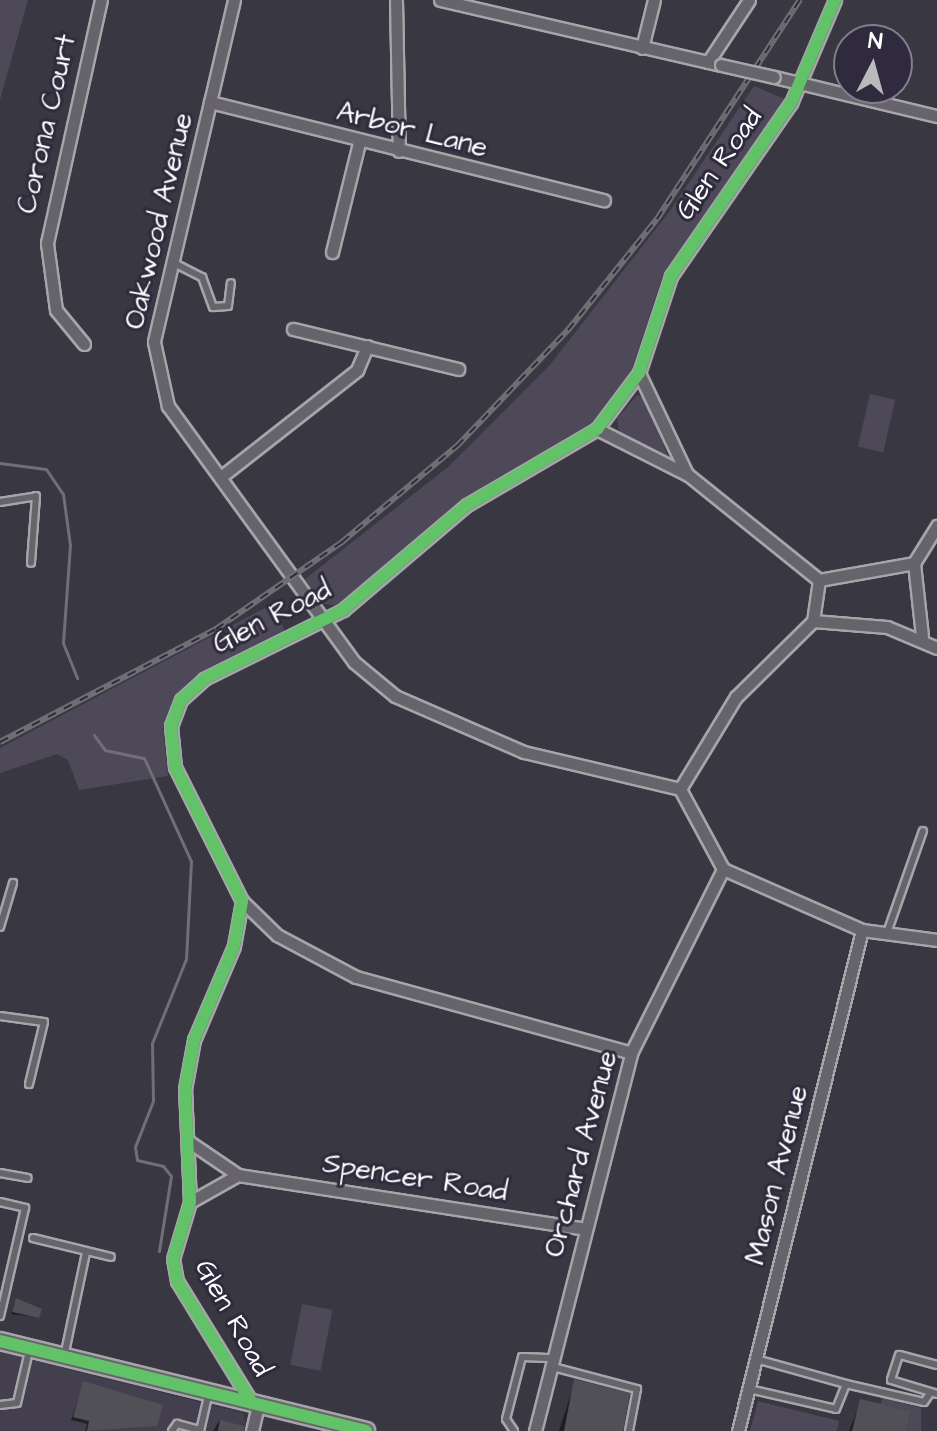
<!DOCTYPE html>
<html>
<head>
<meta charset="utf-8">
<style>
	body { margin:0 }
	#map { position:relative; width:937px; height:1431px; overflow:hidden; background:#393741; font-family:"Architects Daughter",sans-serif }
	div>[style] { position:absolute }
	.built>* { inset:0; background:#433f4f }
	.green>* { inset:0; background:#4e4958; transform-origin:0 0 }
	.shadow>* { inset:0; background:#0007 }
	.stream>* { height:3px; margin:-1.5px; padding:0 1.5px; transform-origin:1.5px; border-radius:1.5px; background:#716e79 }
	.building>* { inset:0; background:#515056 }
	.roads { filter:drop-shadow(2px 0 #a6a5aa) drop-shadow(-2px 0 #a6a5aa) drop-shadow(0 2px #a6a5aa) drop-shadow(0 -2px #a6a5aa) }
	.service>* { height:6px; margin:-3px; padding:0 3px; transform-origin:3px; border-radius:3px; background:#66646a }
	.minor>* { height:11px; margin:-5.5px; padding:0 5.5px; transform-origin:5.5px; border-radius:5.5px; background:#66646a }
	.secondary>* { height:16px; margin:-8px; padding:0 8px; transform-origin:8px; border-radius:8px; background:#66646a }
	.rail>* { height:6px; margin-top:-3px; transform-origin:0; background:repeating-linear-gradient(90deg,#2f2a3d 0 9px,#6f6e73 0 18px); box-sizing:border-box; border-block:2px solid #6f6e73 }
	.bridges { filter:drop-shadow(2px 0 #a6a5aa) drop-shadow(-2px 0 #a6a5aa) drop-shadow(0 2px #a6a5aa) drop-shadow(0 -2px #a6a5aa) }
	.minor-bridge>* { height:11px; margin:-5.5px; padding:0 5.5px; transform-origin:5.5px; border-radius:5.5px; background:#66646a }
	.cycleway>* { height:12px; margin:-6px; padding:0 6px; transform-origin:6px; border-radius:6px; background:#61c268 }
	span { translate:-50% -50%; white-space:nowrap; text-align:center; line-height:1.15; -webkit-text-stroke:6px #2f2a3d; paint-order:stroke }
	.street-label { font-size:28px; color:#fff }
	.north { position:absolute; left:833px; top:24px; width:80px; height:80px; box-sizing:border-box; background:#2f2a3d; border:2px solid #827f8b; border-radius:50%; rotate:6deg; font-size:22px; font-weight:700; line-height:32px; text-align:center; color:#fff }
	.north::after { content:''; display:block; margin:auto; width:28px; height:36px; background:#bab9bc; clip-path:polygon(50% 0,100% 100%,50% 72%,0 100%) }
</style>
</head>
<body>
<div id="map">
	<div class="built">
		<i style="clip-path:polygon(0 1352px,243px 1413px,247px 1431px,0 1431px)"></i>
	</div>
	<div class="green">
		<i style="clip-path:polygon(0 0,28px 0,0 100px)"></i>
		<i style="clip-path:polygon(754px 86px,787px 100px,662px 278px,629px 378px,596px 421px,484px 486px,336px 606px,321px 603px,305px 579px,448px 467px,549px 366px,669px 212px)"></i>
		<i style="left:870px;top:394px;width:26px;height:54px;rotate:13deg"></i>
		<i style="clip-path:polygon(637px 395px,645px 397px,669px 459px,619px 433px,617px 418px)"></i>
		<i style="clip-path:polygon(278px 601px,284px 632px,179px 693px,163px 729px,168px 776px,79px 790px,68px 760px,57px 754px,0 773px,0 748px)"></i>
		<i style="left:302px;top:1304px;width:31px;height:62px;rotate:11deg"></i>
		<i style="clip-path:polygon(882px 1398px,921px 1408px,921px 1431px,906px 1431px,911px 1411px,881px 1404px)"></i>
		<i style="clip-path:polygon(758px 1401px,839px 1421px,837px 1431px,750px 1431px)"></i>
	</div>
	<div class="shadow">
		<i style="clip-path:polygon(16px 1300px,37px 1317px,11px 1314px)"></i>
		<i style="clip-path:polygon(575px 1381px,620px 1431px,559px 1431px)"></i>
		<i style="clip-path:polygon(83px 1384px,156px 1425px,85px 1431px,87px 1424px,71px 1420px)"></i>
		<i style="clip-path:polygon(861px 1401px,904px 1431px,849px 1431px)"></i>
		<i style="clip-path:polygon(219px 1421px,240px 1427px,239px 1431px,213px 1431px)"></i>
	</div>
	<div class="stream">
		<i style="left:0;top:463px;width:46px;rotate:7.4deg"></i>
		<i style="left:46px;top:469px;width:30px;rotate:56deg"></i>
		<i style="left:63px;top:494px;width:51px;rotate:82.2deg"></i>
		<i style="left:70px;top:545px;width:98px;rotate:94.1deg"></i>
		<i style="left:63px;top:643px;width:38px;rotate:68deg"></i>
		<i style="left:94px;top:735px;width:19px;rotate:54deg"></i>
		<i style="left:105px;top:750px;width:40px;rotate:12deg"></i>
		<i style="left:144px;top:758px;width:113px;rotate:65.5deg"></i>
		<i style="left:191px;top:861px;width:98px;rotate:92.9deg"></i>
		<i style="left:186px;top:959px;width:91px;rotate:112deg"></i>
		<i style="left:152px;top:1043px;width:58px;rotate:89deg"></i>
		<i style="left:153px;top:1101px;width:49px;rotate:111.4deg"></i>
		<i style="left:135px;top:1147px;width:13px;rotate:81deg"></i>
		<i style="left:137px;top:1160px;width:27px;rotate:13deg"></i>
		<i style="left:163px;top:1166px;width:13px;rotate:51deg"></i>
		<i style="left:171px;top:1176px;width:76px;rotate:99.1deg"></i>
	</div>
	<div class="building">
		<i style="clip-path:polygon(16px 1298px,42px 1309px,39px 1318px,12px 1312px)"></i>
		<i style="clip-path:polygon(574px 1379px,630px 1393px,623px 1431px,564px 1431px)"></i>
		<i style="clip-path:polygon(83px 1381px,163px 1405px,157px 1426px,87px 1431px,89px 1421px,73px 1417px)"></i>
		<i style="clip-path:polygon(860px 1399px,911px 1411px,906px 1431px,852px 1431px)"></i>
		<i style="clip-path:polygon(220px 1420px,244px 1426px,244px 1431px,218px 1431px)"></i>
	</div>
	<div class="roads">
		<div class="service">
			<i style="left:172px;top:262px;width:34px;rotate:27deg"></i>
			<i style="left:202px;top:277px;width:32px;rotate:70deg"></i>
			<i style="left:213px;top:307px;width:15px;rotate:-4deg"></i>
			<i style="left:228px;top:306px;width:23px;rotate:-83deg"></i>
			<i style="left:0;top:502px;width:36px;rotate:-9deg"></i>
			<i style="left:36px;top:496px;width:67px;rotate:94.3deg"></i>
			<i style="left:0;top:927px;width:46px;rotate:-73.5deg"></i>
			<i style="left:887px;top:933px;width:108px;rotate:-70.6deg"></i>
			<i style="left:0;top:1016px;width:44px;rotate:7.8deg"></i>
			<i style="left:44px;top:1022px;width:64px;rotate:103.6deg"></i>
			<i style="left:0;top:1173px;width:28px;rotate:10deg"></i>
			<i style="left:0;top:1202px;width:26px;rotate:13deg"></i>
			<i style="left:25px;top:1208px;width:111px;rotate:103deg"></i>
			<i style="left:33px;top:1238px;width:80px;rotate:13.7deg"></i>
			<i style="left:64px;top:1357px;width:106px;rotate:-78.1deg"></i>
			<i style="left:937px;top:1365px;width:39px;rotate:-165deg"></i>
			<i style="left:899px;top:1355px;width:26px;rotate:108deg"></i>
			<i style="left:891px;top:1380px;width:48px;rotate:16.9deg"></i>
			<i style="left:553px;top:1367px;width:87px;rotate:14.7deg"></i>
			<i style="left:637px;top:1389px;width:43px;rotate:100.8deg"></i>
			<i style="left:846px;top:1384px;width:80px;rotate:13deg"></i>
			<i style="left:924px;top:1402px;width:12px;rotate:-55deg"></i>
			<i style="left:749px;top:1389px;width:89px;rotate:12.9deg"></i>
			<i style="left:836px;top:1409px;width:27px;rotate:-68deg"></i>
			<i style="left:846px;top:1384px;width:93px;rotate:-164.5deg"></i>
			<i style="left:0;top:1405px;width:17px;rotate:-7deg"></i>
			<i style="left:17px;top:1403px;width:53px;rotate:-77deg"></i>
			<i style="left:172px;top:1431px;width:9px;rotate:-54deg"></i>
			<i style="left:177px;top:1424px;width:24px;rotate:15deg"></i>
			<i style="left:200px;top:1431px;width:36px;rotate:-77deg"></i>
			<i style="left:514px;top:1431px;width:14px;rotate:-124deg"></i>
			<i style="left:506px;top:1419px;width:64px;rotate:-75.5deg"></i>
			<i style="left:522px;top:1357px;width:33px;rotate:2deg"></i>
		</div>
		<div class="minor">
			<i style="left:234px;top:0;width:351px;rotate:103.2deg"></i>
			<i style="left:154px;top:342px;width:66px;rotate:77.7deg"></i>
			<i style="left:168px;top:406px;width:316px;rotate:54deg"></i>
			<i style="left:354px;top:662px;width:53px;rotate:39.7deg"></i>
			<i style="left:395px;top:696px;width:141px;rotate:23.5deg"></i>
			<i style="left:524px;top:752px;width:160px;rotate:13.3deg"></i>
			<i style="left:396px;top:0;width:151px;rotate:88.9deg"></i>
			<i style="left:440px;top:0;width:288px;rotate:13deg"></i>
			<i style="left:642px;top:48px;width:49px;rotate:-76deg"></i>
			<i style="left:708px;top:62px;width:74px;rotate:-56.5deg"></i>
			<i style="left:774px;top:77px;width:168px;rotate:13.5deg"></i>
			<i style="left:210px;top:102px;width:406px;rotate:14deg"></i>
			<i style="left:332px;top:252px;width:112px;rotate:-76.1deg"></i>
			<i style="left:293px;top:329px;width:170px;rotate:13.6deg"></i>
			<i style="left:84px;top:344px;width:44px;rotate:-129.5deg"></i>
			<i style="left:56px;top:310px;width:68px;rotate:-97.7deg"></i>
			<i style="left:47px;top:243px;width:249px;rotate:-77.5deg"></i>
			<i style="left:639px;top:373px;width:112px;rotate:64.6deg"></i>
			<i style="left:687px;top:474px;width:169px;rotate:38.8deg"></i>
			<i style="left:819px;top:580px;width:97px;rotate:-10.1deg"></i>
			<i style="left:597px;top:429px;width:100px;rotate:26.8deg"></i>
			<i style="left:222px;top:476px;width:172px;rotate:-38.1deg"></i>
			<i style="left:357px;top:370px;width:26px;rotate:-67deg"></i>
			<i style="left:813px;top:621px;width:74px;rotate:4.6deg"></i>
			<i style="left:887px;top:627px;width:54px;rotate:22.8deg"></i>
			<i style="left:922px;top:636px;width:73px;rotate:-96.3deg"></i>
			<i style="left:914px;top:563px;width:44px;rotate:-58.1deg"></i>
			<i style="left:680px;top:789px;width:91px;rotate:61.7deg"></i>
			<i style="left:723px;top:869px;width:152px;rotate:23.7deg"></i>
			<i style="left:862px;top:930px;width:76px;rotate:7.6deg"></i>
			<i style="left:680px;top:789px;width:108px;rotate:-58.7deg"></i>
			<i style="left:736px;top:697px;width:108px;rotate:-44.6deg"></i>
			<i style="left:813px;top:621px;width:41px;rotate:-81.7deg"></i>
			<i style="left:242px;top:901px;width:49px;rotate:44.2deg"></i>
			<i style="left:277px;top:935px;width:89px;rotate:28deg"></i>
			<i style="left:356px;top:977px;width:285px;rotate:15.4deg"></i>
			<i style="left:188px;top:1141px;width:60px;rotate:34.2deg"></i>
			<i style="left:238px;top:1175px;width:351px;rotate:8.8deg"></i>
			<i style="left:190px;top:1202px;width:55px;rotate:-29.4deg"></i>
			<i style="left:252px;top:1403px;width:143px;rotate:-121.6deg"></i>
			<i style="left:177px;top:1281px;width:22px;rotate:-100deg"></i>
			<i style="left:173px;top:1259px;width:59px;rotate:-73.4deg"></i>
			<i style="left:190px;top:1202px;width:113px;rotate:-92.5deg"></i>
			<i style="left:185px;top:1089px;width:50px;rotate:-79.6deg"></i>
			<i style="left:194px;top:1040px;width:102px;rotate:-66.9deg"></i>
			<i style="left:234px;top:946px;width:46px;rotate:-79.9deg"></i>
			<i style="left:242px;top:901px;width:150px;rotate:-116.6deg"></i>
			<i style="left:175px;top:767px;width:41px;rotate:-95.6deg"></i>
			<i style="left:171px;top:726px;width:28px;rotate:-69deg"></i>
			<i style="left:181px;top:700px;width:31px;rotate:-42deg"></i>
			<i style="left:204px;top:679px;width:155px;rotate:-26.4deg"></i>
			<i style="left:343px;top:610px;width:162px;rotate:-40.3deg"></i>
			<i style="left:467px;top:505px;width:151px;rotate:-30.3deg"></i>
			<i style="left:597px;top:429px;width:70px;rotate:-53.1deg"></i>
			<i style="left:639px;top:373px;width:102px;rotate:-71.7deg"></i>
			<i style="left:671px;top:276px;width:211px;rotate:-55.3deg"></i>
			<i style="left:791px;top:103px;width:112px;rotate:-66.9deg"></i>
			<i style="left:252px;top:1431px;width:27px;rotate:-77deg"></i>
			<i style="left:535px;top:1431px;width:390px;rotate:-75.7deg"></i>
			<i style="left:631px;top:1053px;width:206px;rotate:-63.4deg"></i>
			<i style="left:738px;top:1431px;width:516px;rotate:-76.1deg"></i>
		</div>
		<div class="secondary">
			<i style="left:0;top:1341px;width:377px;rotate:13.8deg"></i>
		</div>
	</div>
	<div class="rail">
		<i style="left:0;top:742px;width:244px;rotate:-27.6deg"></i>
		<i style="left:216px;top:629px;width:153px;rotate:-34.6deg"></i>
		<i style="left:342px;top:542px;width:150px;rotate:-39.9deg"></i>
		<i style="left:457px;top:446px;width:161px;rotate:-46.3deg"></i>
		<i style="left:568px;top:330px;width:142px;rotate:-51.3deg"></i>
		<i style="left:657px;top:219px;width:262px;rotate:-56.9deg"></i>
	</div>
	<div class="bridges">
		<div class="minor-bridge">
			<i style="left:721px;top:65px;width:54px;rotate:12.8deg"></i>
		</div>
	</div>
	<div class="cycleway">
		<i style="left:0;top:1341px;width:377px;rotate:13.8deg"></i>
		<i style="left:252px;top:1403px;width:143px;rotate:-121.6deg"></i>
		<i style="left:177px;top:1281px;width:22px;rotate:-100deg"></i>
		<i style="left:173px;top:1259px;width:59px;rotate:-73.4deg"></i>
		<i style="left:190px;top:1202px;width:113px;rotate:-92.5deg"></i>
		<i style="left:185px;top:1089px;width:50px;rotate:-79.6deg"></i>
		<i style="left:194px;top:1040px;width:102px;rotate:-66.9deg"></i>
		<i style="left:234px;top:946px;width:46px;rotate:-79.9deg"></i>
		<i style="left:242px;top:901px;width:150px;rotate:-116.6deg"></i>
		<i style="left:175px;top:767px;width:41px;rotate:-95.6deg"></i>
		<i style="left:171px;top:726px;width:28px;rotate:-69deg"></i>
		<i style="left:181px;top:700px;width:31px;rotate:-42deg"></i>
		<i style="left:204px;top:679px;width:155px;rotate:-26.4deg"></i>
		<i style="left:343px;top:610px;width:162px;rotate:-40.3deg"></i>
		<i style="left:467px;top:505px;width:151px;rotate:-30.3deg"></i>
		<i style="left:597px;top:429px;width:70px;rotate:-53.1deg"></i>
		<i style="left:639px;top:373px;width:102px;rotate:-71.7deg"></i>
		<i style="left:671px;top:276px;width:211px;rotate:-55.3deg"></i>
		<i style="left:791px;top:103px;width:112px;rotate:-66.9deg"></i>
	</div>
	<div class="street-label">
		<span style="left:47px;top:124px;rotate:-77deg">Corona Court</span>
		<span style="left:412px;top:130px;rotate:14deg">Arbor Lane</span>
		<span style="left:719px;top:164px;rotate:-55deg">Glen Road</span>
		<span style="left:159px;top:221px;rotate:-77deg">Oakwood Avenue</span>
		<span style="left:272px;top:617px;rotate:-27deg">Glen Road</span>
		<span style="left:581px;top:1154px;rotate:-75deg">Orchard Avenue</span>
		<span style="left:777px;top:1175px;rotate:-76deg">Mason Avenue</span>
		<span style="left:415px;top:1178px;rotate:9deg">Spencer Road</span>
		<span style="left:233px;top:1318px;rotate:61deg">Glen Road</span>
	</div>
	<div class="north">N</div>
</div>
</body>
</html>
